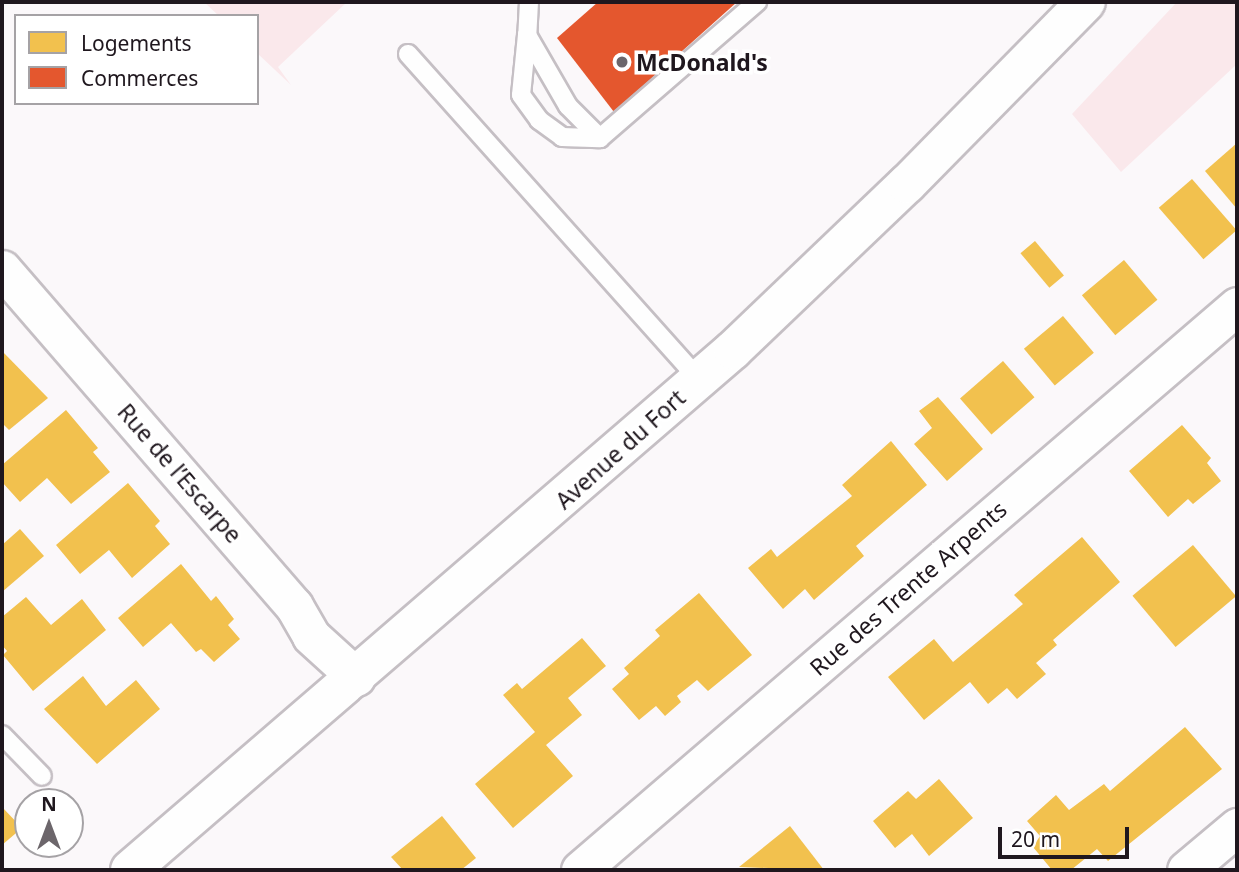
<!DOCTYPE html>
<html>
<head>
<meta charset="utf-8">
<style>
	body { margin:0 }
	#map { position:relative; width:1239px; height:872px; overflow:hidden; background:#fbf8fa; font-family:"Noto Sans",sans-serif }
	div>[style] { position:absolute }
	.green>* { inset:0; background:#fae8eb }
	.homes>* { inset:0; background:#f2c14e; transform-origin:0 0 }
	.shops>* { inset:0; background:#e4572e }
	.roads { filter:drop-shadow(2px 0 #c5bfc4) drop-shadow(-2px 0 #c5bfc4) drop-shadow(0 2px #c5bfc4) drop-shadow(0 -2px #c5bfc4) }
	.lane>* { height:18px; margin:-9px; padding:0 9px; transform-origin:9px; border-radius:9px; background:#fefefe }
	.street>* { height:37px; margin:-18.5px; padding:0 18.5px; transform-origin:18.5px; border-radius:18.5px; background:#fefefe }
	.secondary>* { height:38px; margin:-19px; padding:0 19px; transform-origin:19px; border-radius:19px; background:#fefefe }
	.dots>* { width:19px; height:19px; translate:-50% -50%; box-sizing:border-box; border:4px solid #fff; border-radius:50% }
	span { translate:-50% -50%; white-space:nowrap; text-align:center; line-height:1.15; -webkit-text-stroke:7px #fff; paint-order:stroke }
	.poi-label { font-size:23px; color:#1f171e; font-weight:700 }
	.left { translate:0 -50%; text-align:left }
	.street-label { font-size:23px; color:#1f171e }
	.frame { position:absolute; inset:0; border:4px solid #1f171e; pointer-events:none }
	.legend { position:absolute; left:14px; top:14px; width:245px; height:91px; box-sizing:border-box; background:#fff; border:2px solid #a5a2a5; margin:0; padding:9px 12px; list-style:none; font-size:21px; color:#1f171e }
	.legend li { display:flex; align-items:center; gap:14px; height:35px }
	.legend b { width:35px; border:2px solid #a5a2a5 }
	.north { position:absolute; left:14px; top:788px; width:70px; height:70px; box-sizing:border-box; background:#fff; border:2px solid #a5a2a5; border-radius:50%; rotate:0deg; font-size:19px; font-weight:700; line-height:28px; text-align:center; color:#1f171e }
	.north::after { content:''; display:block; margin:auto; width:24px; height:32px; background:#6c666b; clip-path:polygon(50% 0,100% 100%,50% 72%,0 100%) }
	.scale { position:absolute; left:998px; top:827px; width:131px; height:32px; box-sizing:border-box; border:4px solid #1f171e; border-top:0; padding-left:9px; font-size:21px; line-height:24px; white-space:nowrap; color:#1f171e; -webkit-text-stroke:5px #fff; paint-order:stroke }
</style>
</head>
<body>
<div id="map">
	<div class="green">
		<i style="clip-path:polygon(204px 2px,347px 2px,278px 67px,291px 85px,257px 53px,257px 16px,219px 16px)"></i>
		<i style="clip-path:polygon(1177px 2px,1237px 2px,1237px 64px,1121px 172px,1072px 114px)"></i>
	</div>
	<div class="homes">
		<i style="clip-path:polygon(1237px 143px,1237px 209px,1205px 171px)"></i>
		<i style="left:1192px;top:179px;width:68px;height:44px;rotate:49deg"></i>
		<i style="left:1035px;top:241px;width:45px;height:19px;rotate:50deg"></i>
		<i style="left:1124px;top:260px;width:52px;height:55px;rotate:50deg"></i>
		<i style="left:1063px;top:316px;width:48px;height:51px;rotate:50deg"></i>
		<i style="clip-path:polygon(2px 351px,48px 398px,9px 430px,2px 423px)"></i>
		<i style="left:1003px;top:361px;width:48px;height:57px;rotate:49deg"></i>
		<i style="clip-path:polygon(938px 397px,983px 449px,947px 481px,914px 444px,932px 428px,919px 411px)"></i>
		<i style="clip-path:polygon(66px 410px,98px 448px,93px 452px,110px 472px,71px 504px,47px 478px,20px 502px,2px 482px,2px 465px)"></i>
		<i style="clip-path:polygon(1182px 425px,1211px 458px,1207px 463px,1221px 481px,1193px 504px,1188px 499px,1168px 517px,1129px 471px)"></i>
		<i style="clip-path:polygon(891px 441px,927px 485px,856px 546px,864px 556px,814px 600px,805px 589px,783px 609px,748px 568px,771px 549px,777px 557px,852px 496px,842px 485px)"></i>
		<i style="clip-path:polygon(128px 483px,160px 521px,155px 526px,170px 544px,132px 578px,109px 550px,80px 574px,56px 545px)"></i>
		<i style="clip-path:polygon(20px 529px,44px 556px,2px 592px,2px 545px)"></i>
		<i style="clip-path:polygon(1082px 537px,1120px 582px,1053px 640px,1057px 645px,1036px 663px,1046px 674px,1017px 699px,1007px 688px,988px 704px,970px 682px,924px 720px,888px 677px,934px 639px,953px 662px,1023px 604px,1014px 595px)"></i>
		<i style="left:1193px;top:545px;width:67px;height:79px;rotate:50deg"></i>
		<i style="clip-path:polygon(181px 564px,211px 601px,216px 596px,234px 619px,228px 625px,240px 639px,214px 662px,201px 649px,196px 652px,171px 623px,143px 647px,118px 618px)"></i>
		<i style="clip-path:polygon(699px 593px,752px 655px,708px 691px,697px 680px,677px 696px,681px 702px,665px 716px,656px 706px,639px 720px,612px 689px,629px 674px,624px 668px,660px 636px,655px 630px)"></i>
		<i style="clip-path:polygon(26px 597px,51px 625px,82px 599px,106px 630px,33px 691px,3px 655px,7px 651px,2px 645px,2px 617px)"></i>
		<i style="clip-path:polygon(582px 638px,606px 666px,568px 698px,582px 715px,546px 745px,573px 776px,513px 828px,475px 784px,535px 732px,503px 695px,517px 683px,522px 689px)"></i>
		<i style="clip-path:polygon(83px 676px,106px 706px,136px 680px,160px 709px,97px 764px,44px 709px)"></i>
		<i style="clip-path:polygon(1185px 727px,1222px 769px,1108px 861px,1097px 849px,1071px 870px,1052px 870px,1033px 847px,1040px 836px,1027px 821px,1056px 795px,1069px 810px,1104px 784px,1110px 791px)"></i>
		<i style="clip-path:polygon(939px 779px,973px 818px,929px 856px,912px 834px,895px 848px,873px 821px,908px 791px,916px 799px)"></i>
		<i style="clip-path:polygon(2px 807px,22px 828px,2px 845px)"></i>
		<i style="clip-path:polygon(442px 816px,476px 858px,461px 870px,403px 870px,391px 857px)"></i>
		<i style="clip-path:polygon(790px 826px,824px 870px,739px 867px)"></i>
	</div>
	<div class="shops">
		<i style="clip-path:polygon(598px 2px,737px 2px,614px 112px,557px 38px)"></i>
	</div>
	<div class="roads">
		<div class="lane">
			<i style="left:529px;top:2px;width:33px;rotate:93deg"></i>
			<i style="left:527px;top:35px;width:82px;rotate:60deg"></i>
			<i style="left:568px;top:106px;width:45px;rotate:45deg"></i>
			<i style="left:600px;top:138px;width:208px;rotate:-40.9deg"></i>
			<i style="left:527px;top:35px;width:60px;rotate:95.7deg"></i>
			<i style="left:521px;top:95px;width:31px;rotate:54deg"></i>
			<i style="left:539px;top:120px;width:29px;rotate:36deg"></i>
			<i style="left:562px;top:137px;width:38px;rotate:2deg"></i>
			<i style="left:408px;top:54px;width:435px;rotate:48.2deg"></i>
			<i style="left:2px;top:735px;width:57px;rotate:45.7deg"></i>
		</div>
		<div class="street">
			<i style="left:2px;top:269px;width:446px;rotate:49.1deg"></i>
			<i style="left:294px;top:606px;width:34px;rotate:60deg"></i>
			<i style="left:311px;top:636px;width:61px;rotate:42.3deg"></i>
			<i style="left:580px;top:870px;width:866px;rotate:-40.64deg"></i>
			<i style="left:1186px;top:870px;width:67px;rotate:-40.1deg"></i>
		</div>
		<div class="secondary">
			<i style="left:130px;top:870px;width:796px;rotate:-40.77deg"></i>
			<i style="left:733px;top:350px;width:240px;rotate:-43.7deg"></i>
			<i style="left:907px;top:184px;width:255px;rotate:-45.5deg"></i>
		</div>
	</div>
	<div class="dots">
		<i style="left:622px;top:62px;background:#6c666b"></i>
	</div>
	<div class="poi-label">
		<span class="left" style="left:636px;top:62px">McDonald's</span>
	</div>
	<div class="street-label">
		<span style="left:620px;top:449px;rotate:-42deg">Avenue du Fort</span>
		<span style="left:180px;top:473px;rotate:49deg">Rue de l’Escarpe</span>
		<span style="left:908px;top:588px;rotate:-41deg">Rue des Trente Arpents</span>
	</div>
	<div class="frame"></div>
	<ul class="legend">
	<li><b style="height:19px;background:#f2c14e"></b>Logements</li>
	<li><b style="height:19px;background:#e4572e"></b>Commerces</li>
	</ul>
	<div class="north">N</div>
	<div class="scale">20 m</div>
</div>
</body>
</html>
